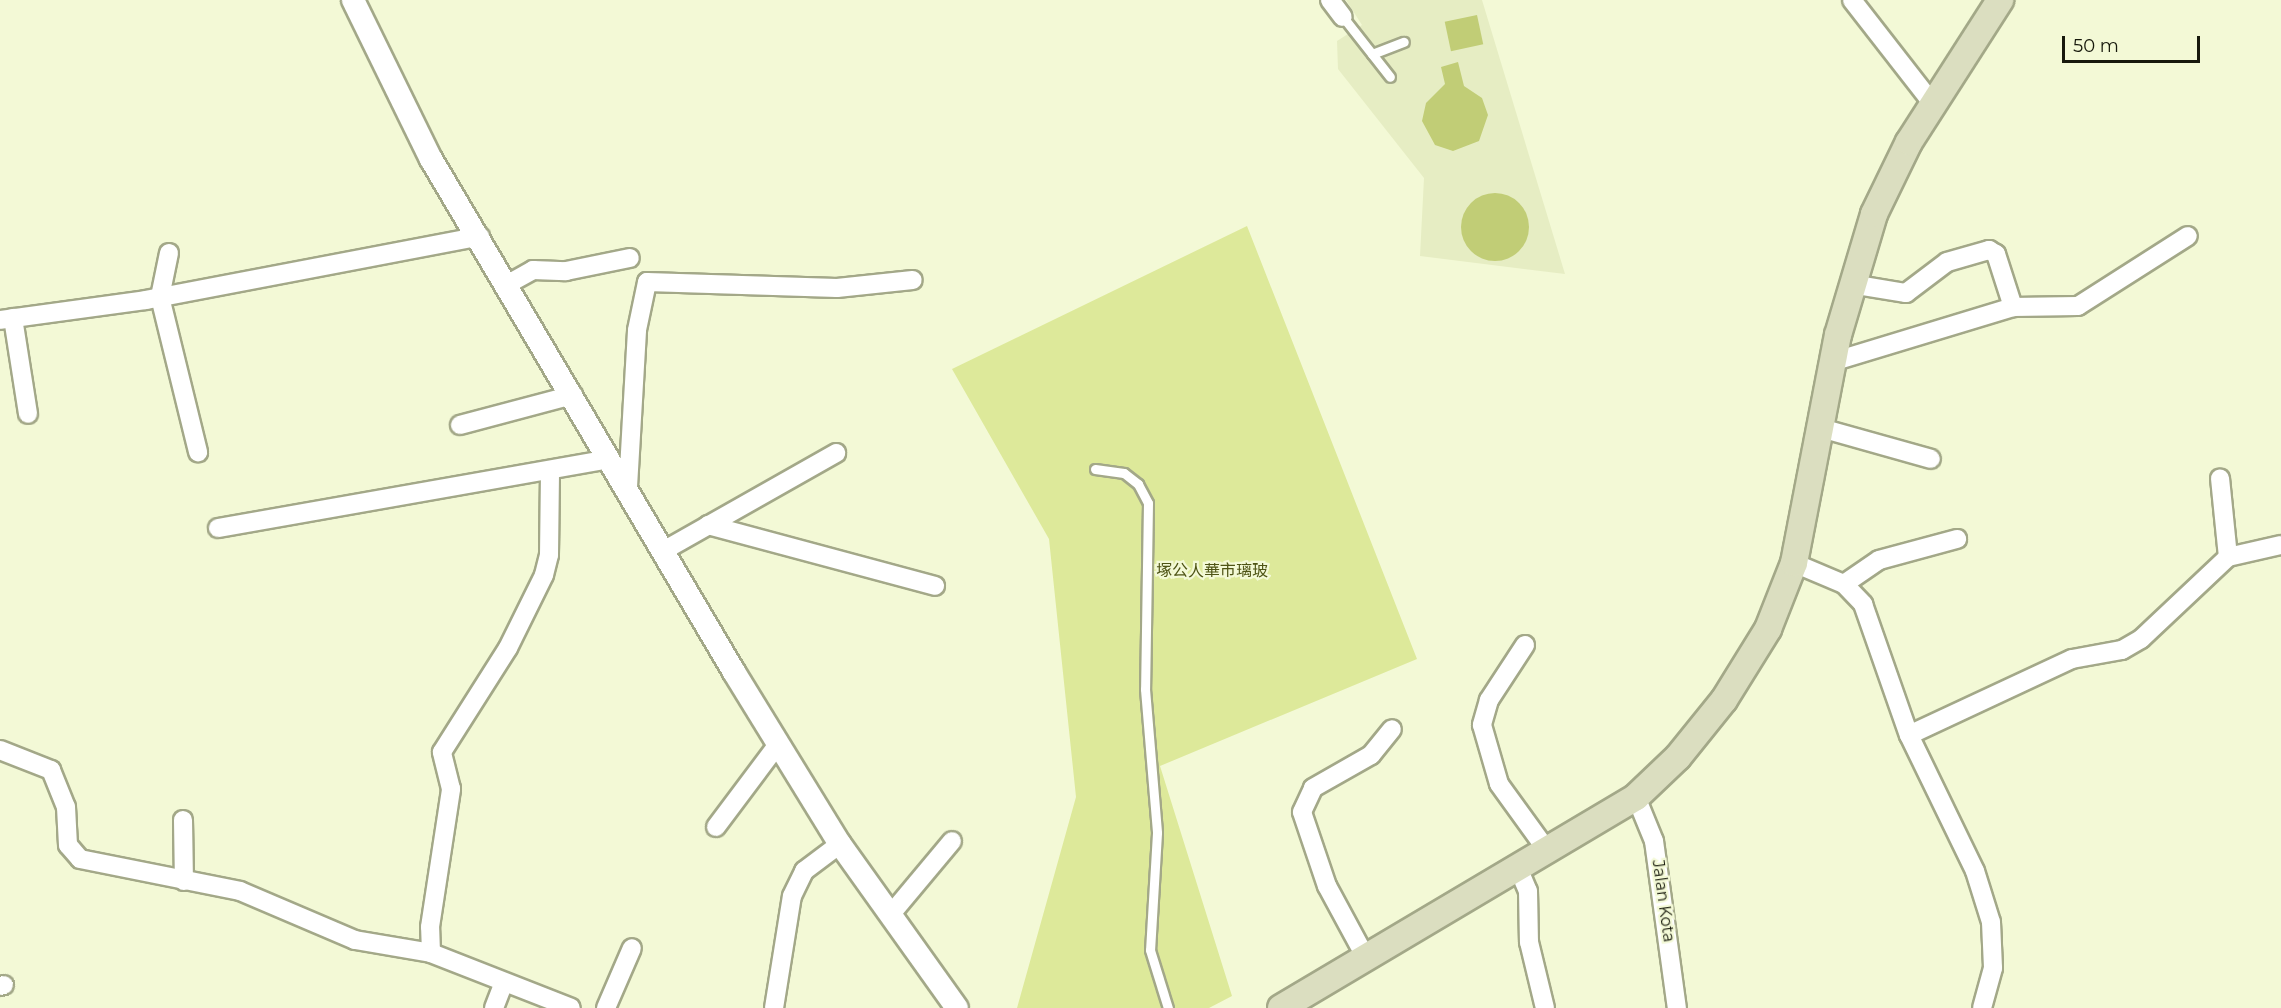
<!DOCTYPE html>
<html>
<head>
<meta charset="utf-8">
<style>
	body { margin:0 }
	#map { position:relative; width:2281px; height:1008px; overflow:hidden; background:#f3f9d6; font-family:Montserrat,"Noto Sans SC",sans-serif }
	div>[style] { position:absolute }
	.built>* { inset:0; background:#e6edc3 }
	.green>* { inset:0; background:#dde99a }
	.building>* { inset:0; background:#c1cd76; transform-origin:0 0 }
	.round { border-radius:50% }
	.roads { filter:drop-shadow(2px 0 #a3a888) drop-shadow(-2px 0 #a3a888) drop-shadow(0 2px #a3a888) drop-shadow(0 -2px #a3a888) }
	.service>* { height:9px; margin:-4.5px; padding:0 4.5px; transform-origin:4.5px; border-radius:4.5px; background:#fff }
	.minor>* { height:18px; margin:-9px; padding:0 9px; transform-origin:9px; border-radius:9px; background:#fff }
	.tertiary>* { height:22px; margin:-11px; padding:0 11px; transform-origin:11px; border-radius:11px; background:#fff }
	.secondary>* { height:26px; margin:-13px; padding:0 13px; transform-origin:13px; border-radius:13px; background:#dbdec0 }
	span { translate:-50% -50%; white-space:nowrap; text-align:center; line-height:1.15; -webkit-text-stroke:4.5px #f3f9d6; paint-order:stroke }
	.park-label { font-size:16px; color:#4e5415 }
	.street-label { font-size:16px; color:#17190c }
	.scale { position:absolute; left:2062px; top:36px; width:138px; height:27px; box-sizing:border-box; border:3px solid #17190c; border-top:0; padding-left:8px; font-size:18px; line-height:21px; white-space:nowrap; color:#17190c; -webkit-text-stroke:4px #f3f9d6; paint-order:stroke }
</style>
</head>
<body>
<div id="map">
	<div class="built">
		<i style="clip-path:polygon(1346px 0,1482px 0,1565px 274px,1420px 256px,1424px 178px,1338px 69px,1337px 41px,1362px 25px)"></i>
	</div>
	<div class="green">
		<i style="clip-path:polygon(1247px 226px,1417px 659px,1160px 766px,1232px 996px,1209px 1008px,1017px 1008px,1076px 797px,1049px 539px,952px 369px)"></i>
	</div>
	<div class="building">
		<i style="left:1477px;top:15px;width:30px;height:33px;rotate:78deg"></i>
		<i style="clip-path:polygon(1458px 62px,1464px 86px,1482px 98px,1488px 115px,1479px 141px,1453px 151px,1435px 145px,1422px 121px,1426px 103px,1445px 84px,1441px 67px)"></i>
		<i class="round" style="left:1461px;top:193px;width:68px;height:68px"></i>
	</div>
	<div class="roads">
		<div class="service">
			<i style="left:1343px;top:17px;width:76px;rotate:51.9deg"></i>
			<i style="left:1372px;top:54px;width:34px;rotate:-21deg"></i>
			<i style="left:1095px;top:469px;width:29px;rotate:8deg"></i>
			<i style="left:1124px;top:473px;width:18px;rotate:38deg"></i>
			<i style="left:1138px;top:484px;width:21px;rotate:62deg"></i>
			<i style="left:1148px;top:503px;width:186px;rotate:90.9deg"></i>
			<i style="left:1145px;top:689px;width:144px;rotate:85.2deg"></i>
			<i style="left:1157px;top:833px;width:117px;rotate:93.4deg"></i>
			<i style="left:1150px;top:950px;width:61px;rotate:72.8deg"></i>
		</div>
		<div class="minor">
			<i style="left:1330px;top:0;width:21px;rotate:53deg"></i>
			<i style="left:1852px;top:0;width:132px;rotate:52.1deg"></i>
			<i style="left:169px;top:253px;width:45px;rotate:101.6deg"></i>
			<i style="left:160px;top:297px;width:160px;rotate:76.2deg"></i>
			<i style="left:508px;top:284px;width:29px;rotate:-29deg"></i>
			<i style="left:533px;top:270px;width:33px;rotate:2deg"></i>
			<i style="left:566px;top:271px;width:65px;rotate:-11.5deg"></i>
			<i style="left:1851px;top:284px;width:56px;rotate:9.3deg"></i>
			<i style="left:1906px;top:293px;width:51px;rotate:-37.1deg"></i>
			<i style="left:1947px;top:262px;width:44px;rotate:-15.9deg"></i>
			<i style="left:1989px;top:250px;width:8px;rotate:30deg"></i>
			<i style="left:1996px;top:254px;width:56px;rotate:72.2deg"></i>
			<i style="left:13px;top:318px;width:97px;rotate:81.1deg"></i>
			<i style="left:0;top:320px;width:147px;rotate:-7.8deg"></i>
			<i style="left:146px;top:300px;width:340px;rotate:-10.8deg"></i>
			<i style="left:1832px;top:362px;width:189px;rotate:-16.9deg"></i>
			<i style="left:2013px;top:307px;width:65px;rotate:-0.9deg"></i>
			<i style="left:2078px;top:306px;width:130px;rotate:-32.5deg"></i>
			<i style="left:460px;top:425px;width:117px;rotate:-14.9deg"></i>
			<i style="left:1821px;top:428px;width:114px;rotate:15.7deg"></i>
			<i style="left:628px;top:487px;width:157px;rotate:-86.7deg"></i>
			<i style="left:637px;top:330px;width:49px;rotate:-78.2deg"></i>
			<i style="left:647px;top:282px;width:190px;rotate:1.8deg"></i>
			<i style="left:837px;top:288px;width:76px;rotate:-6deg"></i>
			<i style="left:708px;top:525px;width:235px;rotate:15deg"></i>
			<i style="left:218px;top:528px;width:398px;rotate:-10deg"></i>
			<i style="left:663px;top:551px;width:199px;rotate:-29.5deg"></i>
			<i style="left:2228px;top:557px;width:54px;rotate:-12.8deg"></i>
			<i style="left:1794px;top:563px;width:54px;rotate:22.8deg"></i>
			<i style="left:1844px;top:584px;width:28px;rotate:46deg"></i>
			<i style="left:1863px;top:604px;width:139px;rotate:70.7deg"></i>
			<i style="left:1909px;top:735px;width:151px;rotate:64.1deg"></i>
			<i style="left:1975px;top:871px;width:53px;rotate:72.6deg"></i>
			<i style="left:1991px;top:922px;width:46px;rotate:87.5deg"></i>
			<i style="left:1993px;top:968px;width:41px;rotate:105.4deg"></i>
			<i style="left:1844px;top:584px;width:42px;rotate:-34.4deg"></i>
			<i style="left:1879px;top:560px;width:81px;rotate:-15.1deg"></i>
			<i style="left:1525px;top:645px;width:66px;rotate:123.2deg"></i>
			<i style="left:1489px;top:700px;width:26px;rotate:106deg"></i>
			<i style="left:1482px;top:725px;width:61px;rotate:73.9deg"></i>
			<i style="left:1499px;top:784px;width:85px;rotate:54.1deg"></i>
			<i style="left:1909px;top:735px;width:180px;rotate:-25deg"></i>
			<i style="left:2072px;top:659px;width:51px;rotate:-10.2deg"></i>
			<i style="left:2122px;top:650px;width:22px;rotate:-30deg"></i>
			<i style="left:2141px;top:639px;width:120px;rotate:-43.3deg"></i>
			<i style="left:2228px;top:557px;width:79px;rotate:-95.8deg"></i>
			<i style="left:0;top:750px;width:55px;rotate:21.4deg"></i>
			<i style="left:51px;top:770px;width:40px;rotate:68deg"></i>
			<i style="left:66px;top:807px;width:38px;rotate:87deg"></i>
			<i style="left:68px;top:845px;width:18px;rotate:49deg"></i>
			<i style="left:80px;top:859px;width:163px;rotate:11.3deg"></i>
			<i style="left:240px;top:891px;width:125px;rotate:23.1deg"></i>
			<i style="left:355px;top:940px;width:77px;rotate:9.7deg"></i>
			<i style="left:431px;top:953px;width:150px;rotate:21.4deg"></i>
			<i style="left:1636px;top:797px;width:48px;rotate:67.8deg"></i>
			<i style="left:1654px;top:841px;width:169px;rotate:82.2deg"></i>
			<i style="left:183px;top:820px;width:61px;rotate:89.1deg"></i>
			<i style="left:716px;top:827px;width:104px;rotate:-53.2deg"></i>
			<i style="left:1519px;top:870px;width:23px;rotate:67deg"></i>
			<i style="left:1528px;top:891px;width:51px;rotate:88.9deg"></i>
			<i style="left:1529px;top:942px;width:68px;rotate:76.4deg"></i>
			<i style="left:891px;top:914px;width:95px;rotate:-50.1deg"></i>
			<i style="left:431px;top:953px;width:26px;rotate:-92deg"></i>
			<i style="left:430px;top:927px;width:140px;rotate:-81.3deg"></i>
			<i style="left:451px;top:789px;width:38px;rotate:-104deg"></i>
			<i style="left:442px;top:752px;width:123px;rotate:-57.6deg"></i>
			<i style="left:508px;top:648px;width:81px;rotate:-63.7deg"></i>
			<i style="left:544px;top:575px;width:21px;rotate:-76deg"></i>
			<i style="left:549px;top:555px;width:82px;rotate:-89.3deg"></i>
			<i style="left:1366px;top:958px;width:82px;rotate:-118.4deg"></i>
			<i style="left:1327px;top:886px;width:78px;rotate:-108.7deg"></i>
			<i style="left:1302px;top:812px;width:26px;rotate:-65deg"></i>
			<i style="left:1313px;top:788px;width:67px;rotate:-29.6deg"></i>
			<i style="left:1371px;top:755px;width:33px;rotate:-51deg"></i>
			<i style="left:0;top:986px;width:4px;rotate:-14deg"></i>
			<i style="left:494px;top:1008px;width:25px;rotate:-69deg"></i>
			<i style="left:606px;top:1008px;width:65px;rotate:-66.6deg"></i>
			<i style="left:774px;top:1008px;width:113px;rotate:-80.9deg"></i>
			<i style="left:792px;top:896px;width:28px;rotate:-64deg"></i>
			<i style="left:804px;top:871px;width:45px;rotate:-36.9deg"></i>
		</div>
		<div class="tertiary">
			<i style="left:353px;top:0;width:177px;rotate:63.9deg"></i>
			<i style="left:431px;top:159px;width:596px;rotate:59.43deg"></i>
			<i style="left:734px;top:672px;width:202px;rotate:58.4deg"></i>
			<i style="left:840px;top:844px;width:201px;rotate:54.5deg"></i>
		</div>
		<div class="secondary">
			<i style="left:1281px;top:1008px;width:413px;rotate:-30.7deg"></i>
			<i style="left:1636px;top:797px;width:58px;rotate:-43.6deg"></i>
			<i style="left:1678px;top:757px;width:73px;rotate:-51.1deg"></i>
			<i style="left:1724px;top:700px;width:84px;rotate:-58.2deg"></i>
			<i style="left:1768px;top:629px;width:71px;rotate:-68.5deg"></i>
			<i style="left:1794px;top:563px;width:232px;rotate:-79.1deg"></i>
			<i style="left:1838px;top:335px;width:126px;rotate:-73.4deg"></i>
			<i style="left:1874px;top:214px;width:80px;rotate:-64.1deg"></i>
			<i style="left:1909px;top:142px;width:169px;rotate:-57.3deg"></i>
		</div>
	</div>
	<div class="park-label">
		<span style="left:1212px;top:571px">塚公人華市璃玻</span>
	</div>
	<div class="street-label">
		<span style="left:1663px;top:901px;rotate:82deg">Jalan Kota</span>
	</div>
	<div class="scale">50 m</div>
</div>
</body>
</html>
